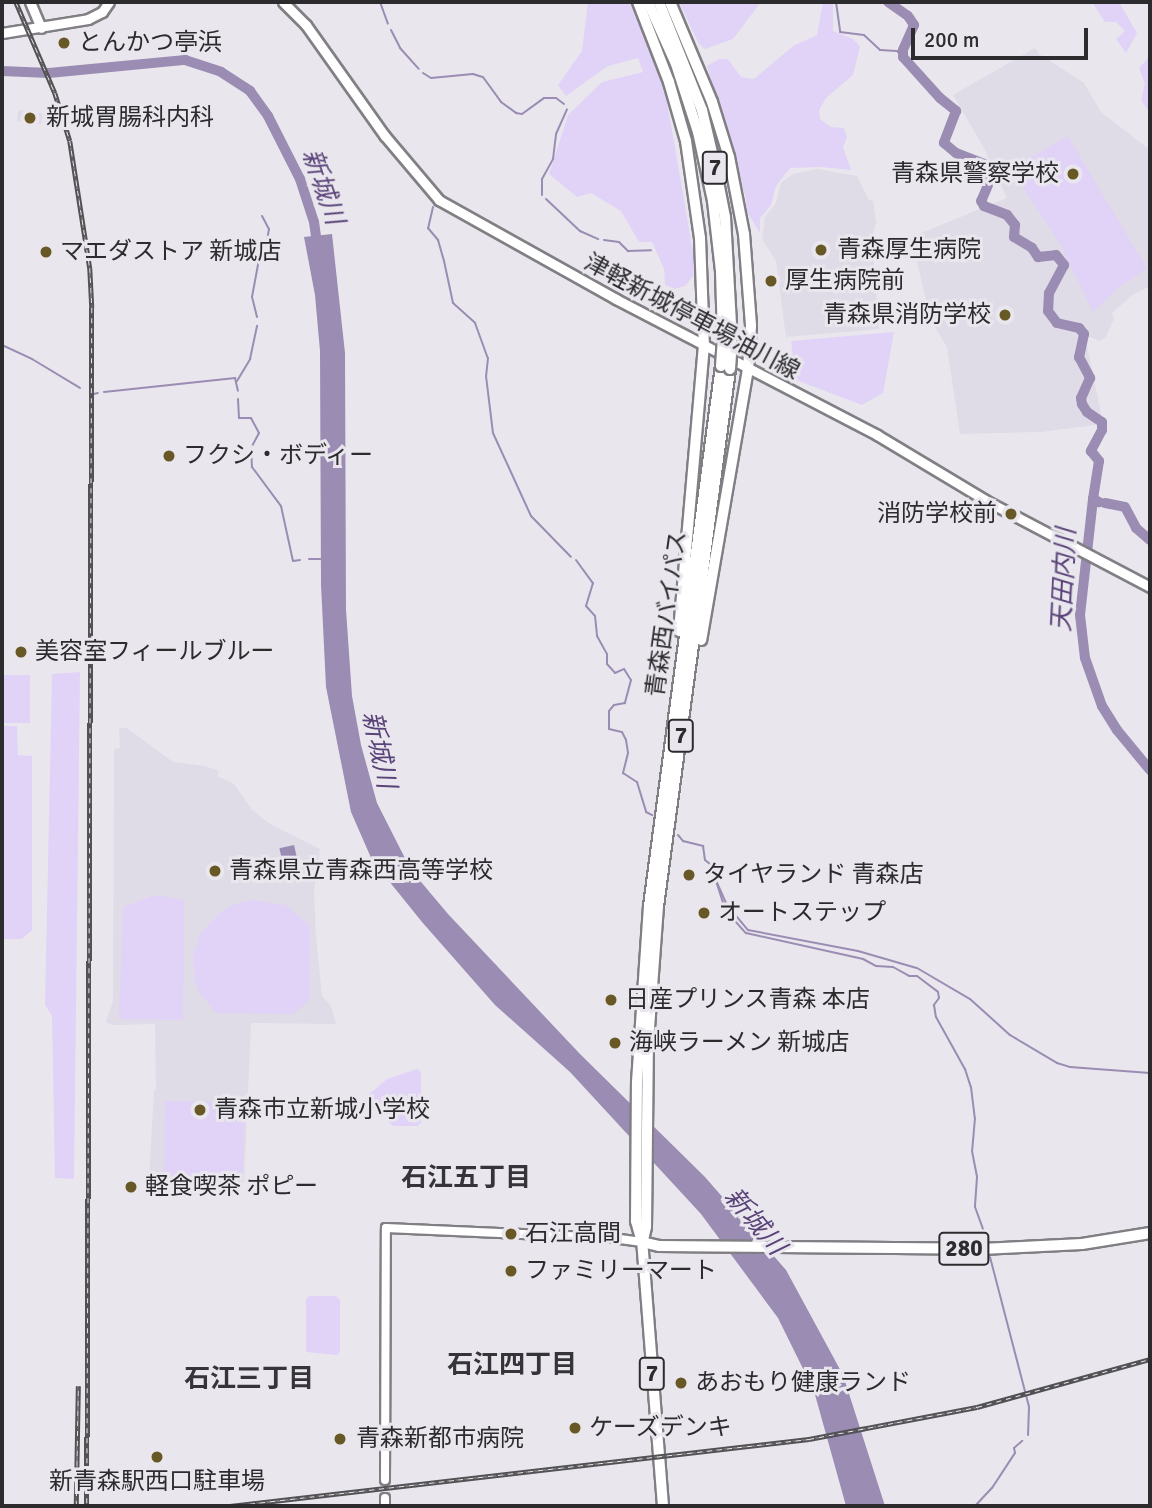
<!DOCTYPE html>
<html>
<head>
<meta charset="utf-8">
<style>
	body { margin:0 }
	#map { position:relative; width:1152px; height:1508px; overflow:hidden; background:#e9e7ed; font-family:Signika,"Noto Sans JP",sans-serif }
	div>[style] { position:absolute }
	.built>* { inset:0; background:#dfdbe7 }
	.green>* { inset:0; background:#e1d3f7; transform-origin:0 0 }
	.water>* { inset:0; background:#9b8cb3; transform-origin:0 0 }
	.stream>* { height:2px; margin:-1px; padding:0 1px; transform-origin:1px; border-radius:1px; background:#9b8cb3 }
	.river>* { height:10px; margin:-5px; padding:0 5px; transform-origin:5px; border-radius:5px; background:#9b8cb3 }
	.roads { filter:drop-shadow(2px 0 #817f84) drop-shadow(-2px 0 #817f84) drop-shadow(0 2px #817f84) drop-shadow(0 -2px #817f84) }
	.tertiary>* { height:8px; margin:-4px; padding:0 4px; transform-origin:4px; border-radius:4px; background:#fff }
	.secondary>* { height:9px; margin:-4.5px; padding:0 4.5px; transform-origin:4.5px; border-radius:4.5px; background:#fff }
	.trunk>* { height:10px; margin:-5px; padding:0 5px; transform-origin:5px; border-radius:5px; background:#fff }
	.rail>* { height:4.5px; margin-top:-2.25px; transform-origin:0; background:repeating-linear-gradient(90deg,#e9e7ed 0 5px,#525154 0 10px); box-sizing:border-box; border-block:2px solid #525154 }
	.bridges { filter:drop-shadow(2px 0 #817f84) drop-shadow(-2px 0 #817f84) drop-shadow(0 2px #817f84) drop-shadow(0 -2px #817f84) }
	.trunk-bridge>* { height:10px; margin:-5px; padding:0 5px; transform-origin:5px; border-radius:5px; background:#fff }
	.dots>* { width:19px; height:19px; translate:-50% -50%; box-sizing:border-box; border:4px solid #e9e7ed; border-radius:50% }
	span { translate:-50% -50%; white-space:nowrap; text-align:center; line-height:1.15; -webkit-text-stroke:6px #e9e7ed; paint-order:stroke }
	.shield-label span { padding:2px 5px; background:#e9e7ed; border:2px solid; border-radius:5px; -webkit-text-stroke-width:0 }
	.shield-label { font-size:23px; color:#2c2b2d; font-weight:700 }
	.poi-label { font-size:24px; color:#2c2b2d }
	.left { translate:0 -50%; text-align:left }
	.right { translate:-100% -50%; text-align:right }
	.street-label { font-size:24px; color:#2c2b2d }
	.water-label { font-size:26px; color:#5a4379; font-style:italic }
	.neighbourhood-label { font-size:26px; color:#353438; font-weight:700 }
	.frame { position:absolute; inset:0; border:4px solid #2c2b2d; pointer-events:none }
	.scale { position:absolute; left:911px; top:28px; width:177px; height:32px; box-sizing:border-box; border:4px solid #2c2b2d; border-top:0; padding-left:9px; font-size:21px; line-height:24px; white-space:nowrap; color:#2c2b2d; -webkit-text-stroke:5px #e9e7ed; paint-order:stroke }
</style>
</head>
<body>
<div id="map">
	<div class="built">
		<i style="clip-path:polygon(1035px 48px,1039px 54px,1084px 83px,1101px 112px,1150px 150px,1150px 286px,1131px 296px,1112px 313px,1114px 319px,1105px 338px,1100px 341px,1085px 335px,1103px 424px,1041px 432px,960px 434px,947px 347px,931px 321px,912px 241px,914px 236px,1007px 198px,984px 148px,953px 95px)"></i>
		<i style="clip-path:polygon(28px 110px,43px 114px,41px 124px,17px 121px,18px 111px)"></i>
		<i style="clip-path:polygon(817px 169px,857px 176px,869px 200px,873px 201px,876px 223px,872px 236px,879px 329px,786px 337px,776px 261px,762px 239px,765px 217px,776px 203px,781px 183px,793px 174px)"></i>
		<i style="clip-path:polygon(119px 728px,127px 728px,173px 762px,205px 766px,219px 771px,217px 776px,234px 784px,252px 810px,270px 824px,320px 849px,314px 892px,316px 938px,322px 996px,331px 1006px,336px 1024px,251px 1023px,244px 1182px,149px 1180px,154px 1090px,156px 1089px,155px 1024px,113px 1025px,106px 1022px,113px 1001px,114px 749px,120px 748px)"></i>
	</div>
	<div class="green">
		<i style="clip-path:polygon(588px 2px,631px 2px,658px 71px,666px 96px,695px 263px,693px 276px,685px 286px,674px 289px,665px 285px,664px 269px,652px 242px,639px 242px,621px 211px,591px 193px,577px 197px,549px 174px,568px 115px,602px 82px,643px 72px,638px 58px,608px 66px,566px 96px,558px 85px,582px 51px)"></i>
		<i style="clip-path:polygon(679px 2px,761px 2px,733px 39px,705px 49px,699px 44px)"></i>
		<i style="clip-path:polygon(823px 2px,833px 2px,833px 31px,853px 39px,860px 47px,853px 75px,826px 98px,819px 110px,820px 119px,831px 127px,844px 128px,847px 137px,843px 147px,851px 170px,820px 167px,790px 168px,776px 186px,771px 205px,760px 218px,760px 233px,747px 212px,745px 195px,707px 66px,719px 59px,728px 59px,741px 77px,754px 79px,793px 46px,817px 35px)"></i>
		<i style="clip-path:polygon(1092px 2px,1119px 2px,1137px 33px,1126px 53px,1116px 39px,1125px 31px,1116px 22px,1105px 22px)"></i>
		<i style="clip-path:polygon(1150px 56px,1150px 113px,1141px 100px,1145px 84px,1139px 68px)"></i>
		<i style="clip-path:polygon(1068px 136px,1147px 269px,1119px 287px,1093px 312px,1060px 244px,1011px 169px)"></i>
		<i style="clip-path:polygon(894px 332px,883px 393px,862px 405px,796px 380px,791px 341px)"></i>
		<i style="clip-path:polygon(80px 672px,74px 1179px,55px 1178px,52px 1016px,45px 1005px,52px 674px)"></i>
		<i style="left:2px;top:675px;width:28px;height:48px"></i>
		<i style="clip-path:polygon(2px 726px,17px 726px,18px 755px,32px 756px,32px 930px,22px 939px,2px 939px)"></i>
		<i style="clip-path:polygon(156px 895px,184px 900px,183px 1020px,119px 1019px,123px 907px)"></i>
		<i style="clip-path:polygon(252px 900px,286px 905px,310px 926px,310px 1000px,293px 1014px,216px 1013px,200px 993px,195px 981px,193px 955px,201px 933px,221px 912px,234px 904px)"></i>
		<i style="clip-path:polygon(417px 1069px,421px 1072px,421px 1123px,417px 1126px,393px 1126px,389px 1122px,389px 1110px,368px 1095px,387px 1079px)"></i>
		<i style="left:165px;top:1101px;width:79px;height:75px;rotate:1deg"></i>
		<i style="clip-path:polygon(309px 1296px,336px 1296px,340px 1300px,340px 1352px,337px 1355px,306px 1352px,306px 1299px)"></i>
	</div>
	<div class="water">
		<i style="clip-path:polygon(332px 234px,345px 353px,346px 610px,352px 696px,361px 745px,377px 803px,411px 870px,448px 914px,580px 1054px,705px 1177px,786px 1270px,843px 1375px,885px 1506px,846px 1506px,814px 1391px,778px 1318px,701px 1214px,570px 1072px,495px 1005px,422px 922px,372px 860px,351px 812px,326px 687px,321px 585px,320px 351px,315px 295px,304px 237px)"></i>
		<i style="left:294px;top:845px;width:23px;height:15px;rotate:77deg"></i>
	</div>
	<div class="stream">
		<i style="left:380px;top:2px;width:23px;rotate:70deg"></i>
		<i style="left:836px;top:2px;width:30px;rotate:82deg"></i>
		<i style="left:840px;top:32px;width:24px;rotate:7deg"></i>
		<i style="left:864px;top:35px;width:22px;rotate:43deg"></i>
		<i style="left:880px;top:50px;width:17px;rotate:3deg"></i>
		<i style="left:897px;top:51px;width:8px;rotate:45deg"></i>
		<i style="left:391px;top:30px;width:20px;rotate:63deg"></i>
		<i style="left:400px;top:48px;width:28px;rotate:48deg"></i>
		<i style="left:423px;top:73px;width:9px;rotate:32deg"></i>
		<i style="left:431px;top:78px;width:42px;rotate:-5.4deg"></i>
		<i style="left:473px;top:74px;width:10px;rotate:17deg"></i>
		<i style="left:483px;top:77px;width:31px;rotate:54deg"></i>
		<i style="left:501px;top:102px;width:19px;rotate:36deg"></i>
		<i style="left:516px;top:113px;width:6px;rotate:9deg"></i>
		<i style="left:522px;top:114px;width:27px;rotate:-36deg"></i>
		<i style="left:544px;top:98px;width:12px"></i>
		<i style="left:556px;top:98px;width:10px;rotate:37deg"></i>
		<i style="left:542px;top:195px;width:16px;rotate:-90deg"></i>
		<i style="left:542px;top:179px;width:23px;rotate:-61deg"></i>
		<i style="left:553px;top:159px;width:25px;rotate:-83deg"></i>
		<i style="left:556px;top:134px;width:27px;rotate:-66deg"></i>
		<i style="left:546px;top:199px;width:47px;rotate:43.3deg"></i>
		<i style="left:580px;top:231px;width:20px;rotate:24deg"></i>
		<i style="left:433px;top:207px;width:22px;rotate:103deg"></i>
		<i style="left:428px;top:228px;width:16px;rotate:50deg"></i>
		<i style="left:438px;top:240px;width:22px;rotate:74deg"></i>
		<i style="left:444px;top:261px;width:43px;rotate:77.9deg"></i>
		<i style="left:453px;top:303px;width:30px;rotate:42deg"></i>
		<i style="left:475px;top:323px;width:37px;rotate:70deg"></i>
		<i style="left:488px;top:358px;width:18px;rotate:96deg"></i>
		<i style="left:486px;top:376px;width:57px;rotate:83deg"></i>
		<i style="left:493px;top:433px;width:91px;rotate:65.4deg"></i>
		<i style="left:531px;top:516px;width:57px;rotate:45.7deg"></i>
		<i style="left:262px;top:216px;width:15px;rotate:62deg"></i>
		<i style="left:269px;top:229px;width:17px;rotate:100deg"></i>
		<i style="left:604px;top:240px;width:15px;rotate:8deg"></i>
		<i style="left:619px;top:242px;width:13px;rotate:45deg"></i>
		<i style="left:628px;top:251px;width:23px;rotate:-2deg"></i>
		<i style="left:257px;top:317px;width:21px;rotate:-104deg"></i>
		<i style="left:252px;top:297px;width:44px;rotate:-79.5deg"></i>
		<i style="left:2px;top:345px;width:33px;rotate:25deg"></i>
		<i style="left:32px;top:359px;width:56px;rotate:31.1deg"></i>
		<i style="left:237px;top:381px;width:26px;rotate:-59deg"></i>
		<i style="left:250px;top:359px;width:34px;rotate:-78deg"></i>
		<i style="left:104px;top:392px;width:132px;rotate:-6.1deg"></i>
		<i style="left:235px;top:378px;width:13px;rotate:77deg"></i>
		<i style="left:94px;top:394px;width:4px;rotate:-14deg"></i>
		<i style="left:238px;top:399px;width:19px;rotate:87deg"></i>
		<i style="left:239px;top:418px;width:12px"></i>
		<i style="left:251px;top:418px;width:17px;rotate:62deg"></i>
		<i style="left:259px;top:433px;width:17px;rotate:118deg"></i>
		<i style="left:251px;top:448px;width:19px;rotate:87deg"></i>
		<i style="left:252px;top:467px;width:49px;rotate:53.4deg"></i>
		<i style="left:281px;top:506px;width:56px;rotate:77.7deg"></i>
		<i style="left:293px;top:561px;width:7px;rotate:-8deg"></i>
		<i style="left:309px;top:559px;width:13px"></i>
		<i style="left:576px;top:560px;width:29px;rotate:54deg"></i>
		<i style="left:593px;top:583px;width:24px;rotate:107deg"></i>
		<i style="left:586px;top:606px;width:13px;rotate:48deg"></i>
		<i style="left:595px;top:616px;width:20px;rotate:84deg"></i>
		<i style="left:597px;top:636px;width:21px;rotate:61deg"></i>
		<i style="left:607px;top:654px;width:10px;rotate:90deg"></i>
		<i style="left:607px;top:664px;width:12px;rotate:48deg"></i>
		<i style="left:615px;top:673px;width:10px;rotate:-24deg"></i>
		<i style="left:624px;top:669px;width:13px;rotate:58deg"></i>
		<i style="left:631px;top:680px;width:24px;rotate:105deg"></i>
		<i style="left:625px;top:703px;width:11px;rotate:170deg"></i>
		<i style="left:614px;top:705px;width:8px;rotate:130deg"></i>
		<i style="left:609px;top:711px;width:18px;rotate:90deg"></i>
		<i style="left:609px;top:729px;width:13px;rotate:13deg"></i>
		<i style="left:622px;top:732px;width:9px;rotate:63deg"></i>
		<i style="left:626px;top:740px;width:13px;rotate:81deg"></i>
		<i style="left:628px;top:753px;width:21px;rotate:104deg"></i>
		<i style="left:623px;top:773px;width:17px;rotate:33deg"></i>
		<i style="left:637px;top:782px;width:31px;rotate:73deg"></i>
		<i style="left:646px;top:812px;width:7px;rotate:27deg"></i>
		<i style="left:678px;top:835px;width:8px;rotate:50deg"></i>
		<i style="left:683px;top:841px;width:21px;rotate:14deg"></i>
		<i style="left:703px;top:846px;width:14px;rotate:82deg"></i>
		<i style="left:705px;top:860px;width:6px;rotate:39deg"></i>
		<i style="left:710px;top:864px;width:10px;rotate:73deg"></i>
		<i style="left:714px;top:876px;width:32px;rotate:66deg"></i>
		<i style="left:727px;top:905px;width:33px;rotate:50deg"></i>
		<i style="left:748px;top:930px;width:112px;rotate:10.8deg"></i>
		<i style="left:858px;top:951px;width:61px;rotate:16.1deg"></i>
		<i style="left:917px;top:968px;width:61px;rotate:30.3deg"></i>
		<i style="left:970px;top:999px;width:54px;rotate:42deg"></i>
		<i style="left:1010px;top:1035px;width:55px;rotate:30.8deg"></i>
		<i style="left:1057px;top:1063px;width:14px;rotate:17deg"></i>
		<i style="left:1070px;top:1067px;width:80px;rotate:4.3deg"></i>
		<i style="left:715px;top:878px;width:35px;rotate:72deg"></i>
		<i style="left:726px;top:911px;width:30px;rotate:48deg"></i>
		<i style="left:746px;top:933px;width:120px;rotate:12.5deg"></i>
		<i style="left:863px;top:959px;width:15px;rotate:28deg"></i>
		<i style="left:876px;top:966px;width:17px;rotate:3deg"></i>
		<i style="left:893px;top:967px;width:18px;rotate:29deg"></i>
		<i style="left:909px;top:976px;width:8px"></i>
		<i style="left:917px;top:976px;width:26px;rotate:37deg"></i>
		<i style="left:938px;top:992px;width:6px;rotate:81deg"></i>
		<i style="left:939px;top:998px;width:9px;rotate:126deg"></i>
		<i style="left:934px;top:1005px;width:12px;rotate:81deg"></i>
		<i style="left:936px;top:1017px;width:60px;rotate:60.9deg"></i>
		<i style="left:965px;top:1069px;width:19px;rotate:72deg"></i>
		<i style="left:971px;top:1087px;width:31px;rotate:83deg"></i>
		<i style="left:975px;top:1118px;width:33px;rotate:95deg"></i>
		<i style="left:972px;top:1151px;width:26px;rotate:79deg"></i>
		<i style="left:977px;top:1177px;width:30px;rotate:94deg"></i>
		<i style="left:975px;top:1207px;width:23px;rotate:70deg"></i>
		<i style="left:990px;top:1257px;width:155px;rotate:75.4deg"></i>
		<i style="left:1029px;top:1407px;width:28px;rotate:92deg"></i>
		<i style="left:975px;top:1506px;width:25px;rotate:-47deg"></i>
		<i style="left:992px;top:1488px;width:42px;rotate:-56.7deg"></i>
		<i style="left:1015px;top:1453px;width:5px;rotate:-101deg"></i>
		<i style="left:1014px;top:1448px;width:11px;rotate:-41deg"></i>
	</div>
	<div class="river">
		<i style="left:888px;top:2px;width:24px;rotate:35deg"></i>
		<i style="left:908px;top:16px;width:11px;rotate:56deg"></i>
		<i style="left:914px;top:25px;width:27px;rotate:114deg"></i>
		<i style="left:903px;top:50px;width:7px;rotate:90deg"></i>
		<i style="left:903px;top:57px;width:55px;rotate:47.9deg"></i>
		<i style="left:940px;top:98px;width:21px;rotate:39deg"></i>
		<i style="left:956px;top:111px;width:34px;rotate:111deg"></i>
		<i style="left:944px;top:143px;width:16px;rotate:40deg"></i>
		<i style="left:956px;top:153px;width:33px;rotate:21deg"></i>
		<i style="left:987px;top:165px;width:14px;rotate:73deg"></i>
		<i style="left:991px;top:178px;width:25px;rotate:113deg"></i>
		<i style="left:981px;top:201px;width:6px;rotate:59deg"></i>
		<i style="left:984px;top:206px;width:25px;rotate:21deg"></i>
		<i style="left:1007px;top:215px;width:13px;rotate:51deg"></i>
		<i style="left:1015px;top:225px;width:12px;rotate:95deg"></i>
		<i style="left:1014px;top:237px;width:21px;rotate:31deg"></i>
		<i style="left:1032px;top:248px;width:11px;rotate:56deg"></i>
		<i style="left:1038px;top:257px;width:18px;rotate:-6deg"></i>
		<i style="left:1056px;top:255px;width:13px;rotate:51deg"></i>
		<i style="left:1064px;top:265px;width:32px;rotate:118deg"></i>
		<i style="left:1049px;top:293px;width:18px;rotate:93deg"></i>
		<i style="left:1048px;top:311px;width:15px;rotate:53deg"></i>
		<i style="left:1057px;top:323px;width:23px;rotate:13deg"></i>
		<i style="left:1079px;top:328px;width:8px;rotate:50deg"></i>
		<i style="left:1084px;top:334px;width:24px;rotate:102deg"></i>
		<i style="left:1079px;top:357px;width:24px;rotate:62deg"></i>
		<i style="left:1090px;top:378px;width:22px;rotate:114deg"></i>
		<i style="left:1081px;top:398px;width:6px;rotate:81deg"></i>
		<i style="left:1082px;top:404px;width:9px;rotate:58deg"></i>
		<i style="left:1087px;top:412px;width:18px;rotate:34deg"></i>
		<i style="left:1102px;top:422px;width:8px;rotate:90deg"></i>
		<i style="left:1102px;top:430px;width:24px;rotate:118deg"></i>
		<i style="left:1091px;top:451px;width:13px;rotate:51deg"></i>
		<i style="left:1099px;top:461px;width:38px;rotate:99deg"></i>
		<i style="left:1093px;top:499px;width:7px;rotate:27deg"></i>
		<i style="left:2px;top:71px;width:47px;rotate:2.4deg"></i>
		<i style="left:49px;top:73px;width:137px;rotate:-5.5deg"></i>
		<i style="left:185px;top:60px;width:38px;rotate:18deg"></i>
		<i style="left:221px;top:72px;width:35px;rotate:33deg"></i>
		<i style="left:250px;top:91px;width:31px;rotate:54deg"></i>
		<i style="left:268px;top:116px;width:71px;rotate:63.1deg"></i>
		<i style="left:300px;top:179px;width:45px;rotate:72deg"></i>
		<i style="left:314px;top:222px;width:28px;rotate:82deg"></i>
		<i style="left:1093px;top:499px;width:117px;rotate:96.4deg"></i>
		<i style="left:1080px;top:615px;width:43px;rotate:83.4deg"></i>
		<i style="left:1085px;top:658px;width:51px;rotate:70.5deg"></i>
		<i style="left:1102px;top:706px;width:28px;rotate:58deg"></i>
		<i style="left:1117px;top:730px;width:52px;rotate:50.5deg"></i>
		<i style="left:1105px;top:503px;width:20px;rotate:11deg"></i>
		<i style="left:1125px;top:507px;width:24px;rotate:62deg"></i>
		<i style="left:1136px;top:528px;width:18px;rotate:41deg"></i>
	</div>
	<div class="roads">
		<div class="tertiary">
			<i style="left:385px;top:1480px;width:252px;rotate:-89.8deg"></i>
			<i style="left:386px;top:1228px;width:227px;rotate:2.5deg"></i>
			<i style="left:613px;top:1238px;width:29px;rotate:8deg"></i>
			<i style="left:385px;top:1506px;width:8px;rotate:-90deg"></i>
		</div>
		<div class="secondary">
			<i style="left:30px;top:2px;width:28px;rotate:67deg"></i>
			<i style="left:283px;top:2px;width:33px;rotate:45deg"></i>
			<i style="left:306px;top:25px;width:136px;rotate:54.6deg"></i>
			<i style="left:385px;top:136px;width:84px;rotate:49.8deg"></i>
			<i style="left:439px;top:200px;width:203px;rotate:29.2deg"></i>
			<i style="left:616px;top:299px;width:294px;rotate:27.5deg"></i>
			<i style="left:877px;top:435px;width:126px;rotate:31deg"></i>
			<i style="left:985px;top:500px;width:187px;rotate:27.8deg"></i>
			<i style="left:2px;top:33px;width:87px;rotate:-9.2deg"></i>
			<i style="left:88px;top:19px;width:16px;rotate:-27deg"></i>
			<i style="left:102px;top:12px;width:12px;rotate:-55deg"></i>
		</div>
		<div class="trunk">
			<i style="left:638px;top:2px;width:86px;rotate:68.8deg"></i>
			<i style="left:669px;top:82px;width:61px;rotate:73.9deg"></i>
			<i style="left:686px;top:141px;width:98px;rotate:81.8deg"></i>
			<i style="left:700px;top:238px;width:107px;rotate:87.9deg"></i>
			<i style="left:704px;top:345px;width:287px;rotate:95deg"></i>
			<i style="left:648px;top:2px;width:68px;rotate:65.7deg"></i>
			<i style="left:676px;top:64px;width:71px;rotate:72.1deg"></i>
			<i style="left:698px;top:132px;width:71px;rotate:77.7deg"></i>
			<i style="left:713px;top:201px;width:70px;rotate:83.5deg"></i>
			<i style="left:721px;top:271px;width:69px;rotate:88.3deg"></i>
			<i style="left:659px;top:2px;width:116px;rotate:68.3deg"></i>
			<i style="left:702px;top:110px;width:52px;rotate:76.8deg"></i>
			<i style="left:714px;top:161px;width:57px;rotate:78.9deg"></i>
			<i style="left:725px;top:217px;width:126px;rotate:86.8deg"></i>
			<i style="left:670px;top:2px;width:108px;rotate:67.2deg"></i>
			<i style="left:712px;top:102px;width:58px;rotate:72.8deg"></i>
			<i style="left:729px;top:157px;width:78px;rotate:79deg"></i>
			<i style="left:744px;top:234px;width:92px;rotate:85.6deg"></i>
			<i style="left:751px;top:326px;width:43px;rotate:94deg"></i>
			<i style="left:748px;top:369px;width:275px;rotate:99.8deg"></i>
			<i style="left:643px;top:1240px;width:13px;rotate:-77deg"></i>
			<i style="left:646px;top:1227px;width:185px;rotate:-89.4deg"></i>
			<i style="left:648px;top:1042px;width:136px;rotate:-85.8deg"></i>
			<i style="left:658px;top:906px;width:542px;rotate:-82.36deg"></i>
			<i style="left:642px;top:1242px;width:17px;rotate:13deg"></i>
			<i style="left:659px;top:1246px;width:323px;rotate:0.5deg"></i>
			<i style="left:982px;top:1249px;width:100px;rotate:-2.9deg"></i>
			<i style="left:1082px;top:1244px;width:69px;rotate:-9.2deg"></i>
			<i style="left:663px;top:1506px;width:265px;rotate:-94.5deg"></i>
			<i style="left:642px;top:1242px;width:22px;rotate:-106deg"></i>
			<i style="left:636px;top:1221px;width:139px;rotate:-89.6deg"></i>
			<i style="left:637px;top:1082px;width:176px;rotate:-86.1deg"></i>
			<i style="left:649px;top:906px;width:545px;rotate:-82.41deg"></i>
		</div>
	</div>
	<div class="rail">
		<i style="left:16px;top:2px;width:99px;rotate:66.8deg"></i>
		<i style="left:55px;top:93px;width:50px;rotate:72.6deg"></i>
		<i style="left:70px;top:141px;width:129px;rotate:81.1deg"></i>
		<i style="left:90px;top:268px;width:40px;rotate:87.1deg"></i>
		<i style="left:92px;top:308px;width:1198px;rotate:90.24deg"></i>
		<i style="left:76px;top:1506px;width:120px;rotate:-89deg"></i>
		<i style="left:230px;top:1506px;width:583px;rotate:-6.6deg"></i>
		<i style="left:809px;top:1439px;width:171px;rotate:-10.8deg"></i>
		<i style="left:977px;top:1407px;width:180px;rotate:-15.5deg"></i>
	</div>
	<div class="bridges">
		<div class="trunk-bridge">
			<i style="left:721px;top:366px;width:26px;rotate:-86deg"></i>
			<i style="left:730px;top:369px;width:26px;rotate:-86deg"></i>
		</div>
	</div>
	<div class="dots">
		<i style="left:64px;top:43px;background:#685826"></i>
		<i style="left:30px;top:118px;background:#685826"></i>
		<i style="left:1073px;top:174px;background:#685826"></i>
		<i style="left:821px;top:250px;background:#685826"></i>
		<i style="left:46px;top:252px;background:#685826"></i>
		<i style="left:771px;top:281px;background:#685826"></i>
		<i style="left:1005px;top:315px;background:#685826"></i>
		<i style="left:169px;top:456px;background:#685826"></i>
		<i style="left:1011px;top:514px;background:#685826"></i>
		<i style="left:21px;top:652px;background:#685826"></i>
		<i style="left:215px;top:871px;background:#685826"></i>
		<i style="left:689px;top:875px;background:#685826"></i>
		<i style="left:704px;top:913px;background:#685826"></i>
		<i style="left:611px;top:1000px;background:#685826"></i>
		<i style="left:615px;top:1043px;background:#685826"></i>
		<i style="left:200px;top:1110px;background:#685826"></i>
		<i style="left:131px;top:1187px;background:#685826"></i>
		<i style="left:511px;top:1234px;background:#685826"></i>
		<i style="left:511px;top:1271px;background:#685826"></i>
		<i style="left:681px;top:1383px;background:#685826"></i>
		<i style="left:575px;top:1428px;background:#685826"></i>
		<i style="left:340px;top:1439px;background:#685826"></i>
		<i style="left:157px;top:1457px;background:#685826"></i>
	</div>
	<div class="shield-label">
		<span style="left:715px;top:168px">7</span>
		<span style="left:681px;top:736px">7</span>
		<span style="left:964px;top:1249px">280</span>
		<span style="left:652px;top:1374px">7</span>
	</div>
	<div class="poi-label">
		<span class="left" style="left:78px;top:43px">とんかつ亭浜</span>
		<span class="left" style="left:46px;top:118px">新城胃腸科内科</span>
		<span class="right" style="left:1059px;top:174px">青森県警察学校</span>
		<span class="left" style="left:837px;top:250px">青森厚生病院</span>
		<span class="left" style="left:60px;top:252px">マエダストア 新城店</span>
		<span class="left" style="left:785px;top:281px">厚生病院前</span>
		<span class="right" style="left:991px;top:315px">青森県消防学校</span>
		<span class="left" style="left:183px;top:456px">フクシ・ボディー</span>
		<span class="right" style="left:997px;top:514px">消防学校前</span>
		<span class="left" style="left:35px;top:652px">美容室フィールブルー</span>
		<span class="left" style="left:229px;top:871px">青森県立青森西高等学校</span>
		<span class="left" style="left:703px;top:875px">タイヤランド 青森店</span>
		<span class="left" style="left:718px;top:913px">オートステップ</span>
		<span class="left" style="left:625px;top:1000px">日産プリンス青森 本店</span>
		<span class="left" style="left:629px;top:1043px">海峡ラーメン 新城店</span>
		<span class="left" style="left:214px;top:1110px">青森市立新城小学校</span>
		<span class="left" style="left:145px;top:1187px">軽食喫茶 ポピー</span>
		<span class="left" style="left:525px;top:1234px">石江高間</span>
		<span class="left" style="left:525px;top:1271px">ファミリーマート</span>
		<span class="left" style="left:695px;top:1383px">あおもり健康ランド</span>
		<span class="left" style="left:589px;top:1428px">ケーズデンキ</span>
		<span class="left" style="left:356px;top:1439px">青森新都市病院</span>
		<span style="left:157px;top:1482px">新青森駅西口駐車場</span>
	</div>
	<div class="street-label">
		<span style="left:692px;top:317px;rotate:28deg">津軽新城停車場油川線</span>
		<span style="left:667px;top:614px;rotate:-82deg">青森西バイパス</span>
	</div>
	<div class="water-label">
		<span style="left:322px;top:187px;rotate:71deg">新城川</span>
		<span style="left:1065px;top:580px;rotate:-87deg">天田内川</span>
		<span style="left:378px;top:750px;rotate:78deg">新城川</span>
		<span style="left:754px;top:1222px;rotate:50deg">新城川</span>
	</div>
	<div class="neighbourhood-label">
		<span style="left:466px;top:1179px">石江五丁目</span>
		<span style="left:512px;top:1366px">石江四丁目</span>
		<span style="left:249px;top:1380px">石江三丁目</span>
	</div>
	<div class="frame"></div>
	<div class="scale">200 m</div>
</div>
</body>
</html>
